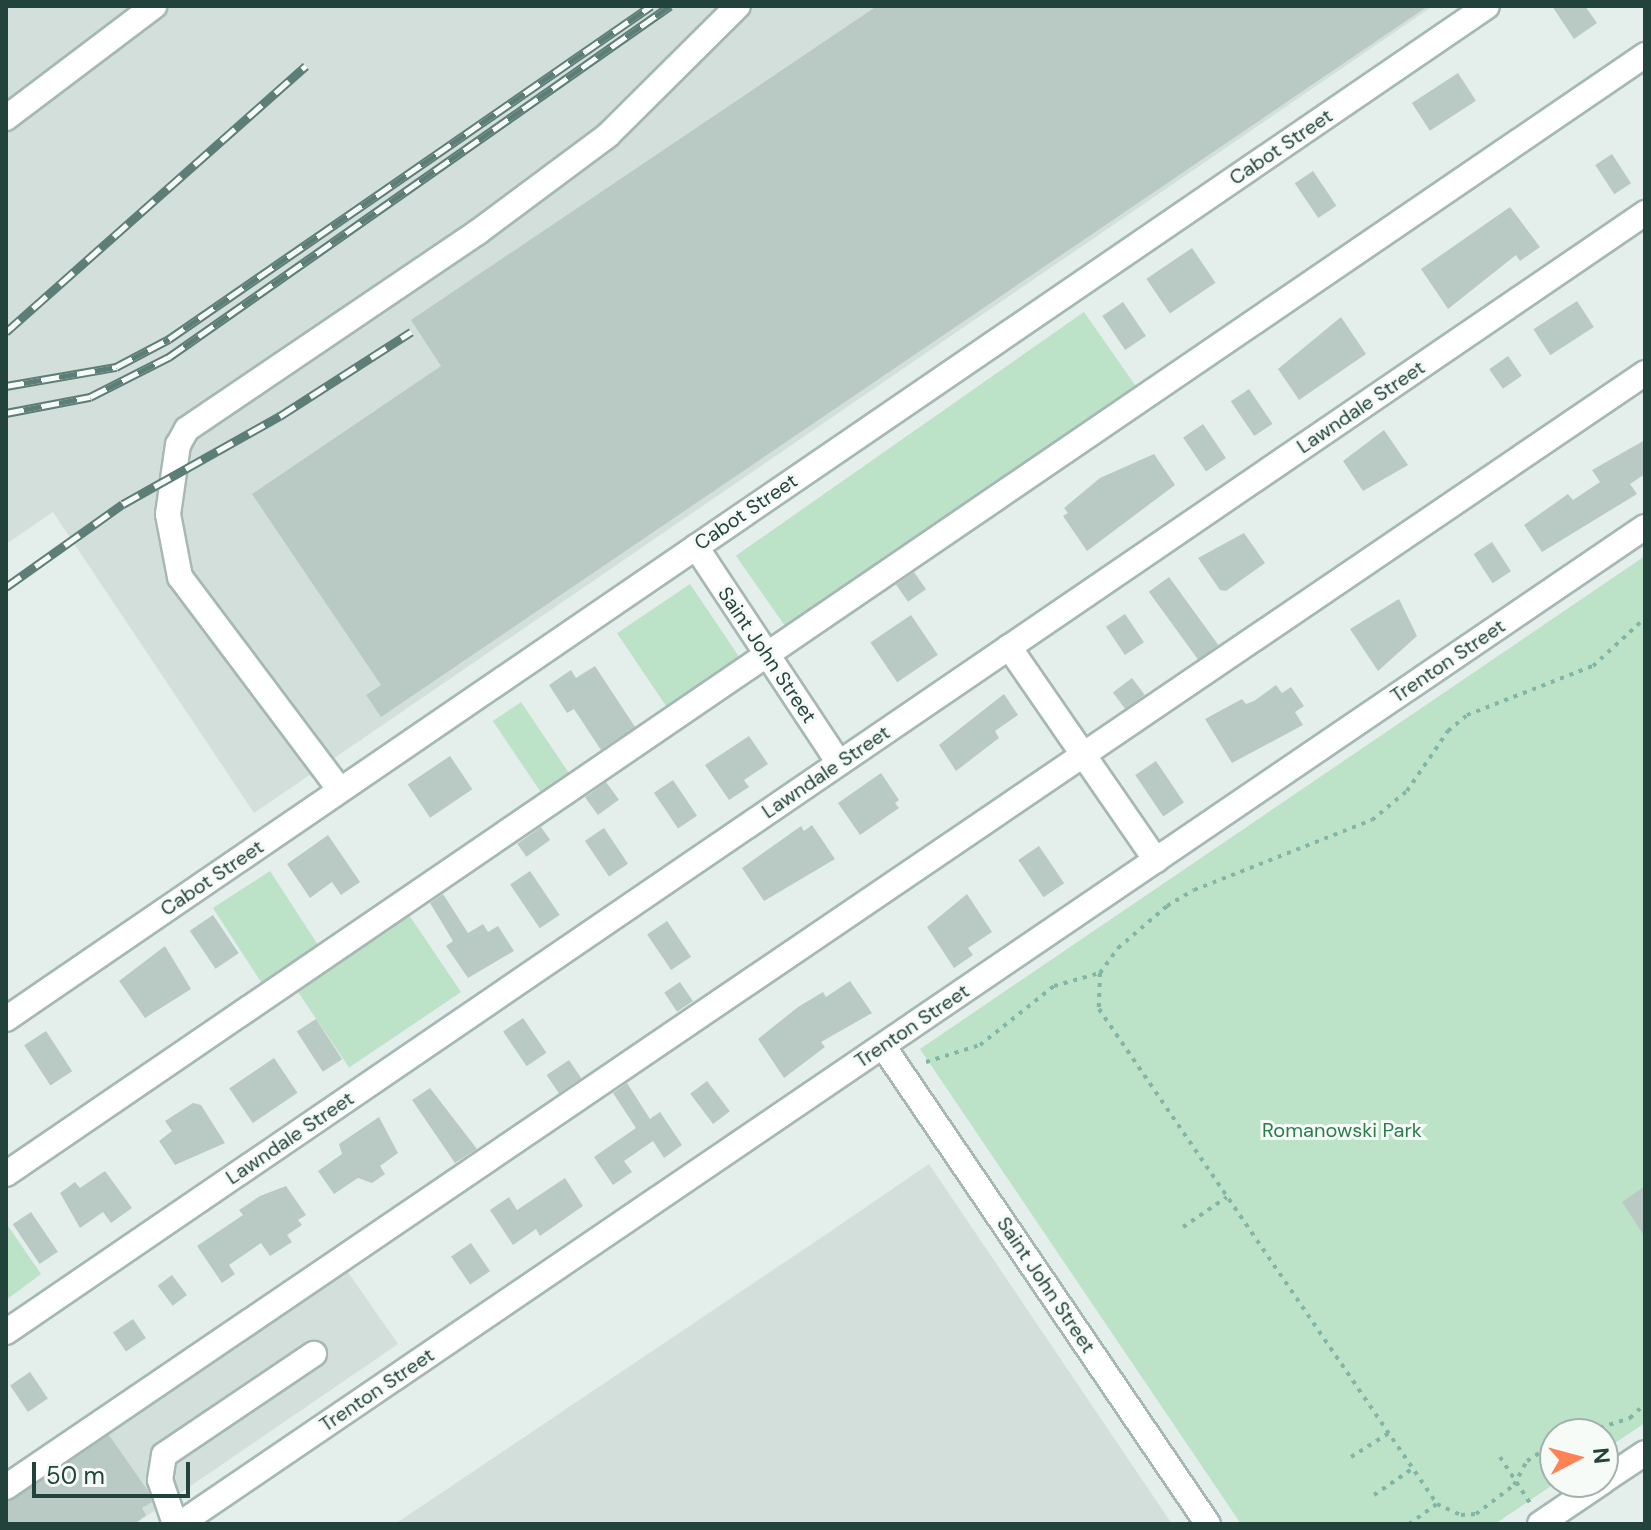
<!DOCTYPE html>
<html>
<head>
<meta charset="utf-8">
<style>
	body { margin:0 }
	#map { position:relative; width:1651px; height:1530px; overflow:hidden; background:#e4efeb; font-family:"DM Sans",sans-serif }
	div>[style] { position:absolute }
	.built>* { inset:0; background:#d2dfda }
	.green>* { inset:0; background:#bce2c7; transform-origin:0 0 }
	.building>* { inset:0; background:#b9cac4; transform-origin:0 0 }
	.path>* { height:4px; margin-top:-2px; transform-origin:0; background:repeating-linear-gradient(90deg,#82b5a6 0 4px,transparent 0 10px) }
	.roads { filter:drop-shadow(2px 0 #a6b8b3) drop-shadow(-2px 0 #a6b8b3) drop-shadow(0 2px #a6b8b3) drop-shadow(0 -2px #a6b8b3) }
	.minor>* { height:24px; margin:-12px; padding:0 12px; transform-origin:12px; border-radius:12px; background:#fff }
	.rail>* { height:9px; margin-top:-4.5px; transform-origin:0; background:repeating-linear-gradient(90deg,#f6fbf8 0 18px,#5c7e76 0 36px); box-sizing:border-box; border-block:2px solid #5c7e76 }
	span { translate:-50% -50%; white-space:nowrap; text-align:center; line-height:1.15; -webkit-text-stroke:6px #f6fbf8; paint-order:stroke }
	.street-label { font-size:20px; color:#22433b }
	.park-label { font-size:20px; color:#287e4b }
	.frame { position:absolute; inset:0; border:8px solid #22433b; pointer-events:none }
	.north { position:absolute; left:1539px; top:1418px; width:80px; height:80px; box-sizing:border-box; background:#f6fbf8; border:2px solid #a1b1ac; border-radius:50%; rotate:84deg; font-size:22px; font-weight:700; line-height:32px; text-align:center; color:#22433b }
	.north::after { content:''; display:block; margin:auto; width:28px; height:36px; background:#fe8254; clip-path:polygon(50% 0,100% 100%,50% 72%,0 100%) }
	.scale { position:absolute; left:32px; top:1462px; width:158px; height:36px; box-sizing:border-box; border:4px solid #22433b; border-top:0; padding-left:10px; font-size:24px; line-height:28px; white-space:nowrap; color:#22433b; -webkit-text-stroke:6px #f6fbf8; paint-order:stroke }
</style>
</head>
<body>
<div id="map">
	<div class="built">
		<i style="clip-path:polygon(6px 6px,1433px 6px,254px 813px,53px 512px,6px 544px)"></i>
		<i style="clip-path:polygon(929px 1164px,1172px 1524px,395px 1524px,831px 1231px)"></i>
		<i style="clip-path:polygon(343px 1265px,398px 1344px,135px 1524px,6px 1524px,6px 1497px)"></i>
	</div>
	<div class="green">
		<i style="left:1084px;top:312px;width:93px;height:425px;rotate:55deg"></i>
		<i style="clip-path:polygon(1645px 556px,1645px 1423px,1603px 1451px,1603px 1434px,1555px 1434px,1557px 1482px,1495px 1524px,1241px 1524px,920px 1049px)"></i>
		<i style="left:690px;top:584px;width:92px;height:88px;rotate:56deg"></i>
		<i style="left:521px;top:702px;width:93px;height:34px;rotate:56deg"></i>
		<i style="left:270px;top:871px;width:95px;height:68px;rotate:57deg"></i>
		<i style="left:409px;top:915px;width:93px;height:135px;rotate:56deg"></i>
		<i style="clip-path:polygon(6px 1223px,41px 1274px,6px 1300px)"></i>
	</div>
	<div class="building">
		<i style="clip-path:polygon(877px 6px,1428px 6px,381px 717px,366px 695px,381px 685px,252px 494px,441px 366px,411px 320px)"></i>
		<i style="clip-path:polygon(1552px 6px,1585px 6px,1597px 23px,1574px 39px)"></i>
		<i style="left:1458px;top:73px;width:33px;height:55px;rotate:57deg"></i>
		<i style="left:1612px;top:154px;width:35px;height:20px;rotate:57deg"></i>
		<i style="left:1313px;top:171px;width:42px;height:22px;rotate:56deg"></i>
		<i style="clip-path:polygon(1510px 207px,1540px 247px,1520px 261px,1516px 255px,1448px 309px,1421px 269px)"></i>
		<i style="left:1192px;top:248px;width:42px;height:55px;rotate:56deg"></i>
		<i style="left:1577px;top:301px;width:31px;height:52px;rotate:57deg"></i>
		<i style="left:1123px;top:302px;width:41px;height:25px;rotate:56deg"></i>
		<i style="clip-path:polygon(1341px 317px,1366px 354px,1299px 400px,1278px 369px)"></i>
		<i style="left:1508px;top:356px;width:24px;height:23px;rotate:55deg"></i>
		<i style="left:1249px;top:389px;width:42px;height:22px;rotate:56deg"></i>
		<i style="left:1203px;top:424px;width:41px;height:24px;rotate:56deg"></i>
		<i style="clip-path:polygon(1384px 430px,1408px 465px,1363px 491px,1343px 461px)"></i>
		<i style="clip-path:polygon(1645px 440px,1645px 474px,1630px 484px,1637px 494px,1542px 552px,1524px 525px,1568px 494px,1573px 500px,1600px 482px,1592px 470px)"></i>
		<i style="clip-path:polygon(1154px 454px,1175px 485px,1087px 551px,1063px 516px,1068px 513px,1064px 508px,1100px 478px)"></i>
		<i style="clip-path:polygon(1244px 533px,1265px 563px,1226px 591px,1220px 590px,1198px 558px)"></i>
		<i style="left:1492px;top:542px;width:35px;height:22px;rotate:57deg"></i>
		<i style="left:914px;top:572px;width:21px;height:22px;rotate:55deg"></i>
		<i style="left:1169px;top:577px;width:84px;height:25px;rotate:54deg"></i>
		<i style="clip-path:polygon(1399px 599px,1417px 636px,1378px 671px,1350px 629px)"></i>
		<i style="left:1125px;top:614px;width:34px;height:23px;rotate:56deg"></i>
		<i style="left:911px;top:615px;width:48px;height:49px;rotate:56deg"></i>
		<i style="clip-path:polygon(595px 666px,635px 727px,601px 750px,574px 709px,567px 713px,549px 685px,571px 670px,576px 678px)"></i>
		<i style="left:1132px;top:678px;width:21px;height:24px;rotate:53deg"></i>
		<i style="clip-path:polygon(1276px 685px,1282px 693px,1291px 687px,1304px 706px,1295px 712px,1303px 725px,1232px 763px,1205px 719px,1242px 699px,1246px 704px,1254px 701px)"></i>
		<i style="clip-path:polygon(1004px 694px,1018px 715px,995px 731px,999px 738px,956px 771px,939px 745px)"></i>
		<i style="clip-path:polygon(749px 736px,768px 764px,744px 780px,749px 787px,729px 800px,705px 765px)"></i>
		<i style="left:450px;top:756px;width:40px;height:51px;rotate:56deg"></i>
		<i style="left:1156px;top:761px;width:50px;height:25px;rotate:56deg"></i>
		<i style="clip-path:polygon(881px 773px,899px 800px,895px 803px,899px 808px,860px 835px,838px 803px)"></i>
		<i style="left:673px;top:780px;width:43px;height:23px;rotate:56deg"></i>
		<i style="left:606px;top:782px;width:22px;height:26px;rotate:54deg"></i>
		<i style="clip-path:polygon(812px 825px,835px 859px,764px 901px,742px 868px,801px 826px,804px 831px)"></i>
		<i style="left:541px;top:827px;width:16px;height:29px;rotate:55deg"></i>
		<i style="left:604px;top:828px;width:43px;height:23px;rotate:56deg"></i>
		<i style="clip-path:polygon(328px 835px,360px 882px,341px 895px,332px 882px,310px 898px,287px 864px)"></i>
		<i style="left:1039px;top:846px;width:45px;height:25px;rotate:56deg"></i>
		<i style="left:530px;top:871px;width:53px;height:24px;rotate:56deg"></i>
		<i style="clip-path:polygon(443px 894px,468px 933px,483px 924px,488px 932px,498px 926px,514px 951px,468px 978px,446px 946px,453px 941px,430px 903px)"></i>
		<i style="clip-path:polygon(967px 894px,992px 932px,968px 948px,973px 955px,954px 968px,927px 927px)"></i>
		<i style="left:213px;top:915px;width:46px;height:28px;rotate:56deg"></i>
		<i style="left:667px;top:921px;width:43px;height:24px;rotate:56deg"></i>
		<i style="clip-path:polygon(165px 946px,191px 989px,145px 1018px,119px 981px)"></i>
		<i style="clip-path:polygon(850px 981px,872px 1013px,821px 1042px,825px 1047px,784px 1078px,758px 1039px,798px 1007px,823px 992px,826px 997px)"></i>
		<i style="left:680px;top:982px;width:23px;height:19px;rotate:56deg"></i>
		<i style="left:523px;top:1018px;width:42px;height:24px;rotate:56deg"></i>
		<i style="left:316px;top:1019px;width:48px;height:23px;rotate:57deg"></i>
		<i style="left:46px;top:1031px;width:48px;height:26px;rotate:57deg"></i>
		<i style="left:274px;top:1058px;width:42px;height:54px;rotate:56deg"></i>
		<i style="left:569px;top:1060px;width:22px;height:27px;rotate:56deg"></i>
		<i style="left:707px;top:1081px;width:38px;height:21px;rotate:53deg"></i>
		<i style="clip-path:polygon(627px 1083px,650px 1119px,660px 1112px,682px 1145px,664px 1158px,653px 1141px,624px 1161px,632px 1172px,613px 1185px,594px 1157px,636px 1128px,613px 1093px)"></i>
		<i style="clip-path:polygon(430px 1088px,477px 1149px,455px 1163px,412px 1100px)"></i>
		<i style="clip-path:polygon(193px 1103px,201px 1105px,225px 1143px,175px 1165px,159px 1141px,172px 1131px,165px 1121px)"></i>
		<i style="clip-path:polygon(379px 1117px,398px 1153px,380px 1166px,385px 1174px,372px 1183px,358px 1178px,334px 1194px,318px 1171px,342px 1154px,339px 1144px)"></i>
		<i style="clip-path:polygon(105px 1171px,132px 1208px,111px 1223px,103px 1212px,80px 1228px,60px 1193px,75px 1182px,80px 1188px)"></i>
		<i style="clip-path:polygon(565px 1178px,583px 1206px,540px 1236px,536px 1229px,513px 1245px,490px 1210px,509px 1197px,517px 1210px)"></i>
		<i style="clip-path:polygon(286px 1186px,306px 1215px,298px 1220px,302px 1225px,287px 1235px,292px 1242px,270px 1256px,261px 1243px,229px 1265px,235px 1274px,222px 1283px,197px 1246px,243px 1215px,239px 1210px,260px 1196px)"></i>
		<i style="clip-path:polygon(1645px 1186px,1645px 1237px,1622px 1202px)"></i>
		<i style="left:31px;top:1212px;width:48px;height:22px;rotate:56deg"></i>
		<i style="left:471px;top:1243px;width:34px;height:24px;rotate:56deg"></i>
		<i style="left:172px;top:1275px;width:25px;height:18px;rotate:53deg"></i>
		<i style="left:133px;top:1319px;width:23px;height:24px;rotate:56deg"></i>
		<i style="left:30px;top:1372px;width:32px;height:24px;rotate:56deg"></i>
		<i style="clip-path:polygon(109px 1435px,148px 1491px,152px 1502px,142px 1508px,146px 1515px,134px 1524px,6px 1524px,6px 1502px)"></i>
	</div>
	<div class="path">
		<i style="left:1100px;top:973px;width:36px;rotate:92deg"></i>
		<i style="left:1099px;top:1009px;width:599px;rotate:55.67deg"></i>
		<i style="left:926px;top:1062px;width:57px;rotate:-17.5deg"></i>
		<i style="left:980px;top:1045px;width:95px;rotate:-38.6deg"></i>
		<i style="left:1054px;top:986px;width:48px;rotate:-15.8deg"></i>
		<i style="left:1100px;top:973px;width:31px;rotate:-54deg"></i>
		<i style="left:1118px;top:948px;width:65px;rotate:-40.6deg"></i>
		<i style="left:1167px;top:906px;width:31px;rotate:-31deg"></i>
		<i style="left:1194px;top:890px;width:191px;rotate:-21.5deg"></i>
		<i style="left:1372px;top:820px;width:45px;rotate:-39.6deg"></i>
		<i style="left:1407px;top:791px;width:73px;rotate:-55.7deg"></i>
		<i style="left:1448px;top:731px;width:25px;rotate:-40deg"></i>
		<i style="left:1467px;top:715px;width:135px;rotate:-21.3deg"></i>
		<i style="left:1593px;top:666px;width:71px;rotate:-42.7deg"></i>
		<i style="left:1183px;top:1227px;width:53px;rotate:-34.3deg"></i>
		<i style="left:1581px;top:1434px;width:52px;rotate:-18.1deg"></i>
		<i style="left:1630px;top:1418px;width:21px;rotate:-43deg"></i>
		<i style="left:1351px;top:1457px;width:45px;rotate:-32.3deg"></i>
		<i style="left:1500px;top:1457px;width:55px;rotate:56.9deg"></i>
		<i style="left:1374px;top:1495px;width:46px;rotate:-34.4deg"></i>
		<i style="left:1409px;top:1524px;width:34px;rotate:-36deg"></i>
		<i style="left:1437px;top:1504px;width:26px;rotate:25deg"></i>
		<i style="left:1461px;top:1515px;width:15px;rotate:-4deg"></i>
		<i style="left:1476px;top:1514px;width:48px;rotate:-37.3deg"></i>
		<i style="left:1514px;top:1485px;width:27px;rotate:-62deg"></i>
		<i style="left:1527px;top:1461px;width:33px;rotate:-33deg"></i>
	</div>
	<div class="roads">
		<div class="minor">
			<i style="left:6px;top:118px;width:186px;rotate:-37.1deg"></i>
			<i style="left:696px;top:547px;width:259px;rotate:56.5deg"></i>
			<i style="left:1009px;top:647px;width:259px;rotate:55.4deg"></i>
			<i style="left:340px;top:790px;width:266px;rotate:-126.9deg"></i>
			<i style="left:180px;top:577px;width:64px;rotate:-100.8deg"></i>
			<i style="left:168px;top:514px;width:70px;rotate:-81.8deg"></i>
			<i style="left:178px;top:445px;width:18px;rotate:-61deg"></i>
			<i style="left:187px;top:429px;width:351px;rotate:-34.1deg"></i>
			<i style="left:478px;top:232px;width:162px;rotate:-36.7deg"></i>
			<i style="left:608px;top:135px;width:183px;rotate:-44.8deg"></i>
			<i style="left:6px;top:1019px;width:1794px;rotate:-34.37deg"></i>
			<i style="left:883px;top:1046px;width:578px;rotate:55.79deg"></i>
			<i style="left:6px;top:1174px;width:1985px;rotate:-34.32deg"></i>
			<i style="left:6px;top:1332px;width:1985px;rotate:-34.32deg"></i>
			<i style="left:1603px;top:1481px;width:50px;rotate:-33.7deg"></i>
			<i style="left:6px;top:1487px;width:1982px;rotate:-34.2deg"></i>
			<i style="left:175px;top:1524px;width:46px;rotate:-108.8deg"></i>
			<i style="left:160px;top:1480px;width:25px;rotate:-81deg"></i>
			<i style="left:164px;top:1455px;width:181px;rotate:-34deg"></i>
			<i style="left:180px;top:1524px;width:1772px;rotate:-34.24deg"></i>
			<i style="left:1540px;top:1524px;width:75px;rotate:-34.1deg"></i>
		</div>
	</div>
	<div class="rail">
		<i style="left:6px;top:332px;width:401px;rotate:-41.6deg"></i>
		<i style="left:6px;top:386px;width:112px;rotate:-9.8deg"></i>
		<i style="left:116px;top:367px;width:60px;rotate:-27.8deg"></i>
		<i style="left:169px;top:339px;width:586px;rotate:-34.64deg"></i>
		<i style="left:6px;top:413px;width:86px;rotate:-10.8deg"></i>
		<i style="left:90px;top:397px;width:89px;rotate:-26.9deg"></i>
		<i style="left:169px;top:357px;width:612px;rotate:-35.02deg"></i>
		<i style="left:6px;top:587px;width:143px;rotate:-35.4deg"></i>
		<i style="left:123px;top:504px;width:180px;rotate:-29.3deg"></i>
		<i style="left:280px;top:416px;width:156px;rotate:-32.7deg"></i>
	</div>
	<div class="street-label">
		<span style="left:1281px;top:147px;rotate:-34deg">Cabot Street</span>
		<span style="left:1361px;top:407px;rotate:-34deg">Lawndale Street</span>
		<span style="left:746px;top:512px;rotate:-34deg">Cabot Street</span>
		<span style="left:767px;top:655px;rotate:56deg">Saint John Street</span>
		<span style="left:1448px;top:661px;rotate:-34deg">Trenton Street</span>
		<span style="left:826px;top:772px;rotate:-34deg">Lawndale Street</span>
		<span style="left:212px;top:878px;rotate:-34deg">Cabot Street</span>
		<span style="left:912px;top:1026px;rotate:-34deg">Trenton Street</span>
		<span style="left:290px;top:1138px;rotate:-34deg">Lawndale Street</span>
		<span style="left:1046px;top:1285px;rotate:56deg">Saint John Street</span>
		<span style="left:377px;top:1390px;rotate:-34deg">Trenton Street</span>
	</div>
	<div class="park-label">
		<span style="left:1342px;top:1130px">Romanowski Park</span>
	</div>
	<div class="frame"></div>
	<div class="north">N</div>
	<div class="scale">50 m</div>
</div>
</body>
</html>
